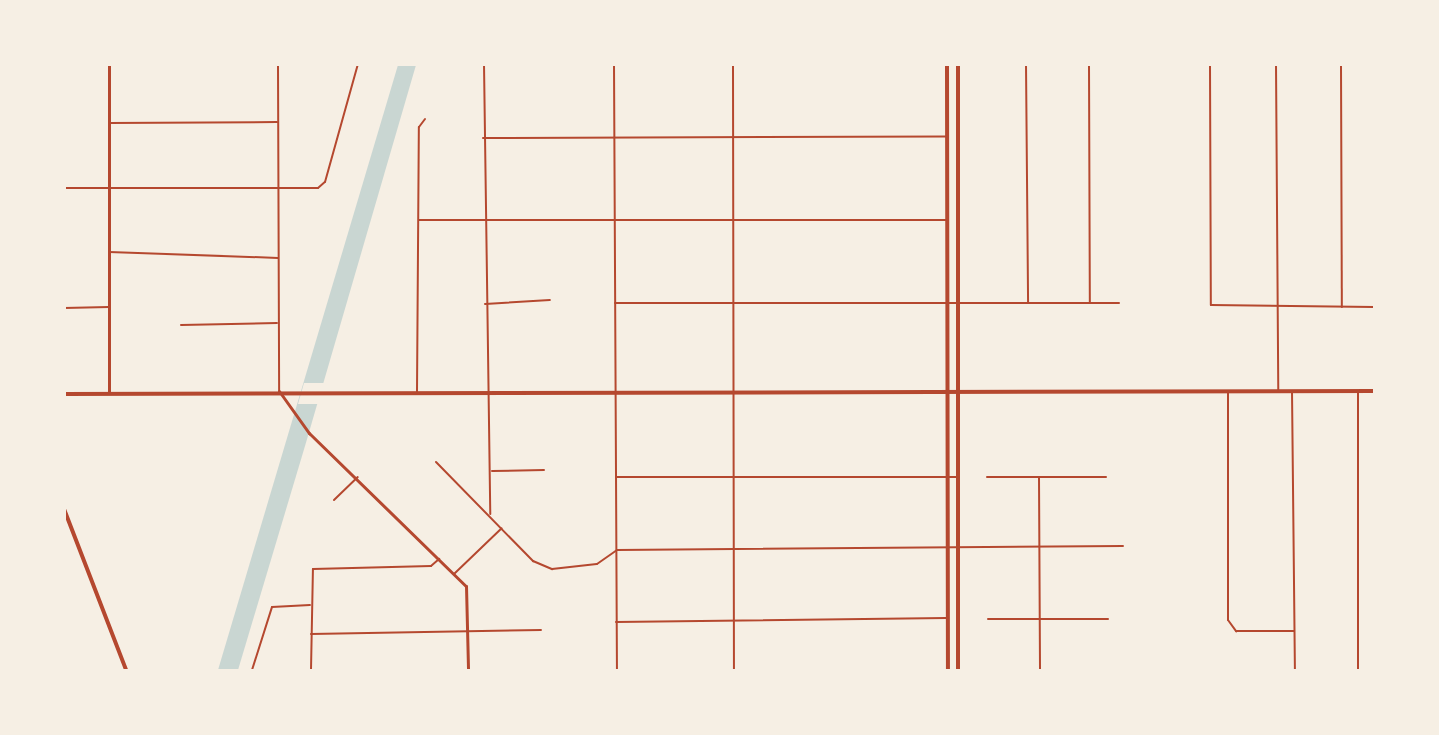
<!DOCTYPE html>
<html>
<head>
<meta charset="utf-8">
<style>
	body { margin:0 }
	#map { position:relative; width:1439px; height:735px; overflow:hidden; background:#f6efe4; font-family:Barlow,sans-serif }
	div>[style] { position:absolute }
	.water>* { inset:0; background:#c9d6d2 }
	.pier>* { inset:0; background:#f6efe4 }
	.minor>* { height:2px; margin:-1px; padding:0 1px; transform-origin:1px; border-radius:1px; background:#b5482f }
	.tertiary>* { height:3px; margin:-1.5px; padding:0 1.5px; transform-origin:1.5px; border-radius:1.5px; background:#b5482f }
	.primary>* { height:4px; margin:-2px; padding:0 2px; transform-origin:2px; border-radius:2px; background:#b5482f }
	span { translate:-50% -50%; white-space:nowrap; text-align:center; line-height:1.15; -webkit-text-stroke:4.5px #f6efe4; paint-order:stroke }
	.frame { position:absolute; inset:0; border:66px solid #f6efe4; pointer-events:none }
</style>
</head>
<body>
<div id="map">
	<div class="water">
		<i style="clip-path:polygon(398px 65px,416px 65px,305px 446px,238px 670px,218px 670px)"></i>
	</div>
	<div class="pier">
		<i style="clip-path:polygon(304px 383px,325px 383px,318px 404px,298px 404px)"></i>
	</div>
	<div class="minor">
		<i style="left:278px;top:64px;width:327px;rotate:89.8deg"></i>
		<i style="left:484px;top:64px;width:450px;rotate:89.2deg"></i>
		<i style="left:614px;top:64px;width:606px;rotate:89.72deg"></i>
		<i style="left:733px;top:64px;width:606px;rotate:89.91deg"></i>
		<i style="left:1026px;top:64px;width:239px;rotate:89.5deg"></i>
		<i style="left:1089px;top:64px;width:239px;rotate:89.8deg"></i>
		<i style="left:1210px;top:64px;width:241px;rotate:89.8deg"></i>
		<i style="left:1211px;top:305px;width:163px;rotate:0.7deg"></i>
		<i style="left:1276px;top:64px;width:327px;rotate:89.6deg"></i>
		<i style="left:1341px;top:64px;width:243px;rotate:89.8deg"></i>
		<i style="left:109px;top:123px;width:168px;rotate:-0.3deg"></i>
		<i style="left:483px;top:138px;width:463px;rotate:-0.2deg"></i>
		<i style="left:64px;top:188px;width:254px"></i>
		<i style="left:318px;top:188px;width:9px;rotate:-41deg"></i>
		<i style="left:325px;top:182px;width:123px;rotate:-74.4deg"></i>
		<i style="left:419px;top:220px;width:528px"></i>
		<i style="left:109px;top:252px;width:169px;rotate:2deg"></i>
		<i style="left:615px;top:303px;width:504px"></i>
		<i style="left:485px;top:304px;width:65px;rotate:-3.5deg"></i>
		<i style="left:64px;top:308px;width:45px;rotate:-1.3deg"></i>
		<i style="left:181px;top:325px;width:96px;rotate:-1.2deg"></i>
		<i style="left:1228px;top:391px;width:229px;rotate:90deg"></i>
		<i style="left:1228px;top:620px;width:14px;rotate:54deg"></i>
		<i style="left:1236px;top:631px;width:58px"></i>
		<i style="left:1292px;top:391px;width:279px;rotate:89.4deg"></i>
		<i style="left:1358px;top:391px;width:279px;rotate:90deg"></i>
		<i style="left:417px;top:392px;width:265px;rotate:-89.6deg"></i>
		<i style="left:419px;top:127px;width:10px;rotate:-53deg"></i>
		<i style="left:436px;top:462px;width:139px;rotate:45.6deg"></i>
		<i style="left:533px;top:561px;width:21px;rotate:23deg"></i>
		<i style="left:552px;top:569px;width:45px;rotate:-6.3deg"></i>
		<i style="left:597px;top:564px;width:24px;rotate:-35deg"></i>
		<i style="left:617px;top:550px;width:506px;rotate:-0.45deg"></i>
		<i style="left:492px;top:471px;width:52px;rotate:-1.1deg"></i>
		<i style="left:616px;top:477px;width:342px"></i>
		<i style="left:987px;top:477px;width:119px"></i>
		<i style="left:1039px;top:477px;width:193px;rotate:89.7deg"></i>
		<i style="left:334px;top:500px;width:33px;rotate:-44deg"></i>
		<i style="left:454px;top:574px;width:66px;rotate:-43.8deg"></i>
		<i style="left:988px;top:619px;width:120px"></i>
		<i style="left:616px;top:622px;width:330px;rotate:-0.7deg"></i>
		<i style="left:311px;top:634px;width:230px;rotate:-1deg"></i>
		<i style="left:252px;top:670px;width:66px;rotate:-72.4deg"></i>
		<i style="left:272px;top:607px;width:38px;rotate:-3deg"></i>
		<i style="left:311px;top:670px;width:101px;rotate:-88.9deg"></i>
		<i style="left:313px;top:569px;width:118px;rotate:-1.5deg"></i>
		<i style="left:431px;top:566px;width:11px;rotate:-41deg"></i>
	</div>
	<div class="tertiary">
		<i style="left:109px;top:64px;width:329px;rotate:90deg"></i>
		<i style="left:279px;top:391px;width:52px;rotate:54.5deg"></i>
		<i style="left:309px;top:433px;width:219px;rotate:44.3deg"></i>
		<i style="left:466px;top:586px;width:84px;rotate:88.6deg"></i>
	</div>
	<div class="primary">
		<i style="left:947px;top:64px;width:606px;rotate:89.91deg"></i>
		<i style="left:64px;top:394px;width:1310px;rotate:-0.13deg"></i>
		<i style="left:64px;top:509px;width:173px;rotate:68.9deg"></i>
		<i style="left:958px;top:670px;width:606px;rotate:-90deg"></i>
	</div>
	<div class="frame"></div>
</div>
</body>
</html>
